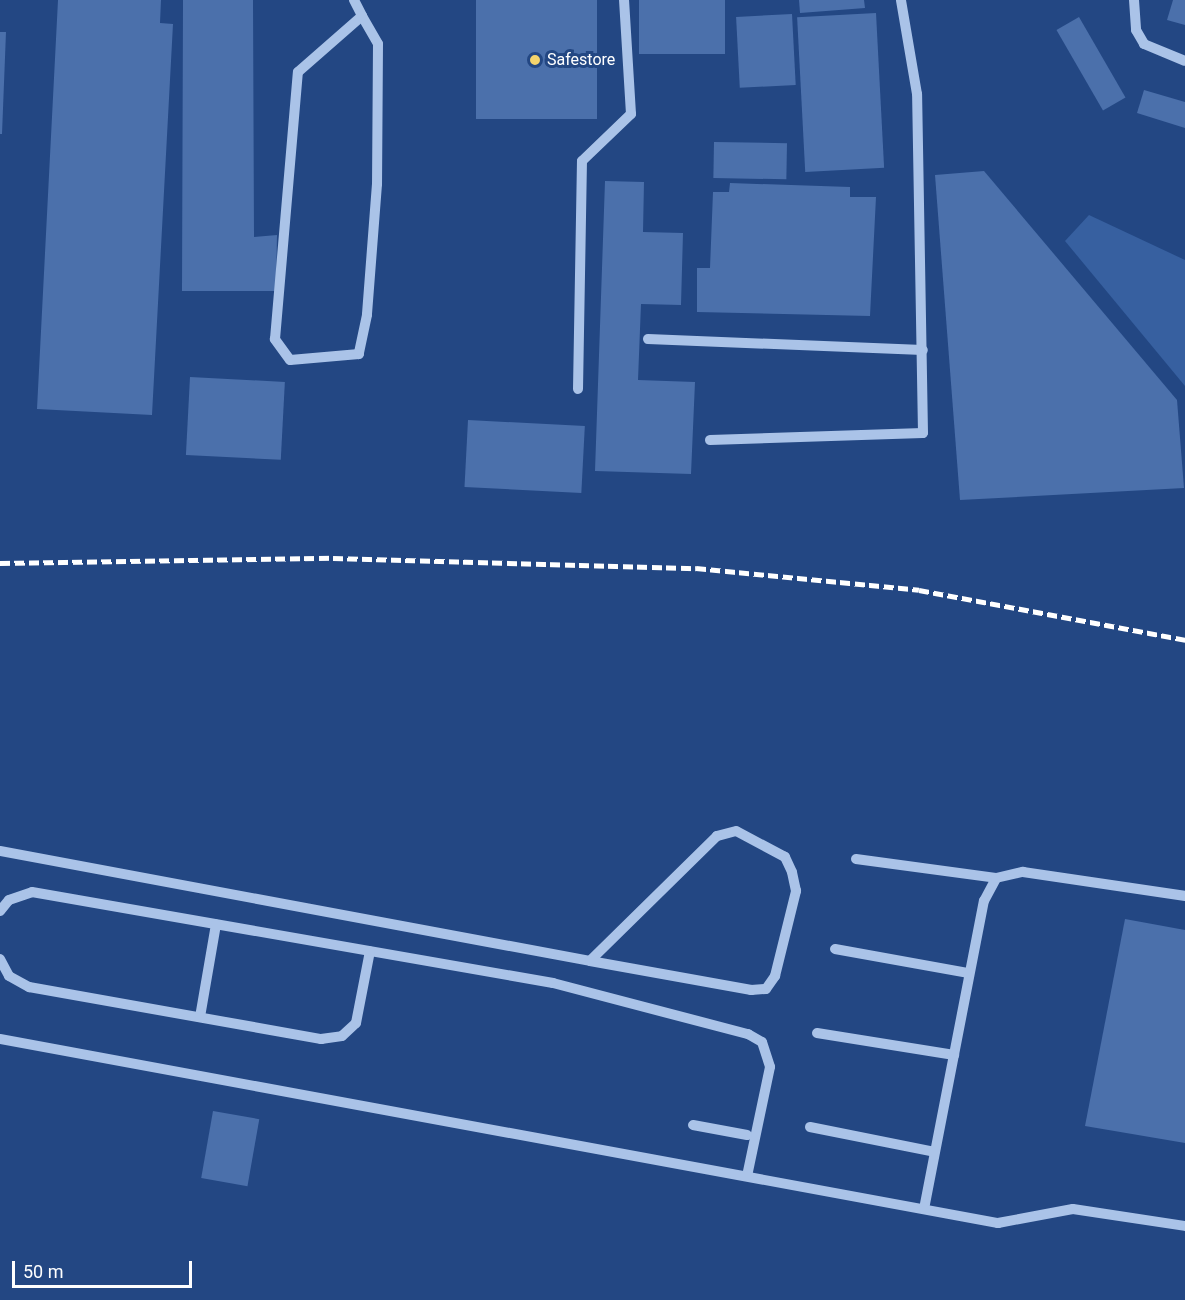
<!DOCTYPE html>
<html>
<head>
<meta charset="utf-8">
<style>
	body { margin:0 }
	#map { position:relative; width:1185px; height:1300px; overflow:hidden; background:#234783; font-family:Roboto,sans-serif }
	div>[style] { position:absolute }
	.green>* { inset:0; background:#3760a0 }
	.building>* { inset:0; background:#4b70ab; transform-origin:0 0 }
	.minor>* { height:10px; margin:-5px; padding:0 5px; transform-origin:5px; border-radius:5px; background:#aac3e8 }
	.rail>* { height:4.5px; margin-top:-2.25px; transform-origin:0; background:repeating-linear-gradient(90deg,#fff 0 10px,transparent 0 14.5px) }
	.dots>* { width:16px; height:16px; translate:-50% -50%; box-sizing:border-box; border:3px solid #234783; border-radius:50% }
	span { translate:-50% -50%; white-space:nowrap; text-align:center; line-height:1.15; -webkit-text-stroke:6px #234783; paint-order:stroke }
	.poi-label { font-size:16px; color:#fff }
	.left { translate:0 -50%; text-align:left }
	.scale { position:absolute; left:12px; top:1261px; width:180px; height:27px; box-sizing:border-box; border:3px solid #fff; border-top:0; padding-left:8px; font-size:18px; line-height:21px; white-space:nowrap; color:#fff; -webkit-text-stroke:4px #234783; paint-order:stroke }
</style>
</head>
<body>
<div id="map">
	<div class="green">
		<i style="clip-path:polygon(1089px 215px,1185px 260px,1185px 386px,1065px 241px)"></i>
	</div>
	<div class="building">
		<i style="clip-path:polygon(58px 0,161px 0,160px 23px,173px 24px,152px 415px,37px 409px)"></i>
		<i style="clip-path:polygon(183px 0,253px 0,254px 237px,277px 235px,276px 291px,182px 291px)"></i>
		<i style="left:476px;top:0;width:121px;height:119px"></i>
		<i style="left:639px;top:0;width:86px;height:54px"></i>
		<i style="clip-path:polygon(799px 0,864px 0,865px 8px,800px 13px)"></i>
		<i style="clip-path:polygon(1173px 0,1185px 0,1185px 25px,1167px 20px)"></i>
		<i style="left:876px;top:13px;width:155px;height:79px;rotate:87deg"></i>
		<i style="left:792px;top:14px;width:71px;height:56px;rotate:87deg"></i>
		<i style="left:1079px;top:17px;width:93px;height:26px;rotate:60deg"></i>
		<i style="clip-path:polygon(0 32px,6px 32px,2px 134px,0 134px)"></i>
		<i style="clip-path:polygon(1144px 90px,1185px 102px,1185px 128px,1137px 113px)"></i>
		<i style="left:714px;top:142px;width:73px;height:36px;rotate:1deg"></i>
		<i style="clip-path:polygon(984px 171px,1177px 400px,1184px 488px,960px 500px,935px 175px)"></i>
		<i style="clip-path:polygon(605px 181px,644px 182px,643px 232px,683px 233px,681px 305px,641px 304px,638px 380px,695px 382px,691px 474px,595px 471px)"></i>
		<i style="clip-path:polygon(730px 183px,850px 187px,850px 197px,876px 197px,870px 316px,697px 312px,697px 268px,710px 268px,713px 192px,729px 192px)"></i>
		<i style="left:190px;top:377px;width:95px;height:78px;rotate:3deg"></i>
		<i style="left:468px;top:420px;width:117px;height:67px;rotate:3deg"></i>
		<i style="clip-path:polygon(1125px 919px,1185px 930px,1185px 1143px,1085px 1126px)"></i>
		<i style="left:213px;top:1111px;width:47px;height:68px;rotate:10deg"></i>
	</div>
	<div class="minor">
		<i style="left:354px;top:0;width:18px;rotate:63deg"></i>
		<i style="left:362px;top:16px;width:32px;rotate:60deg"></i>
		<i style="left:378px;top:44px;width:140px;rotate:90.4deg"></i>
		<i style="left:377px;top:184px;width:131px;rotate:94.4deg"></i>
		<i style="left:367px;top:315px;width:40px;rotate:102deg"></i>
		<i style="left:359px;top:354px;width:69px;rotate:175deg"></i>
		<i style="left:290px;top:360px;width:26px;rotate:-126deg"></i>
		<i style="left:275px;top:339px;width:268px;rotate:-85.1deg"></i>
		<i style="left:298px;top:72px;width:85px;rotate:-41.2deg"></i>
		<i style="left:1134px;top:0;width:30px;rotate:86deg"></i>
		<i style="left:1136px;top:30px;width:16px;rotate:60deg"></i>
		<i style="left:1144px;top:44px;width:44px;rotate:22.5deg"></i>
		<i style="left:648px;top:339px;width:275px;rotate:2.3deg"></i>
		<i style="left:578px;top:389px;width:228px;rotate:-89deg"></i>
		<i style="left:582px;top:161px;width:68px;rotate:-43.8deg"></i>
		<i style="left:631px;top:114px;width:114px;rotate:-93.5deg"></i>
		<i style="left:710px;top:440px;width:213px;rotate:-1.9deg"></i>
		<i style="left:923px;top:433px;width:339px;rotate:-91deg"></i>
		<i style="left:917px;top:94px;width:95px;rotate:-99.7deg"></i>
		<i style="left:0;top:851px;width:600px;rotate:10.56deg"></i>
		<i style="left:590px;top:961px;width:164px;rotate:10.2deg"></i>
		<i style="left:751px;top:990px;width:15px;rotate:-4deg"></i>
		<i style="left:766px;top:989px;width:16px;rotate:-55deg"></i>
		<i style="left:775px;top:976px;width:88px;rotate:-76.1deg"></i>
		<i style="left:796px;top:891px;width:19px;rotate:-102deg"></i>
		<i style="left:792px;top:872px;width:17px;rotate:-115deg"></i>
		<i style="left:785px;top:857px;width:55px;rotate:-152deg"></i>
		<i style="left:736px;top:831px;width:20px;rotate:165deg"></i>
		<i style="left:717px;top:836px;width:178px;rotate:135.5deg"></i>
		<i style="left:856px;top:859px;width:141px;rotate:7.7deg"></i>
		<i style="left:0;top:911px;width:14px;rotate:-51deg"></i>
		<i style="left:9px;top:900px;width:24px;rotate:-19deg"></i>
		<i style="left:32px;top:892px;width:529px;rotate:9.91deg"></i>
		<i style="left:553px;top:983px;width:202px;rotate:14.7deg"></i>
		<i style="left:748px;top:1034px;width:16px;rotate:30deg"></i>
		<i style="left:762px;top:1042px;width:26px;rotate:72deg"></i>
		<i style="left:770px;top:1067px;width:111px;rotate:101.9deg"></i>
		<i style="left:835px;top:949px;width:136px;rotate:10.2deg"></i>
		<i style="left:0;top:959px;width:19px;rotate:62deg"></i>
		<i style="left:9px;top:976px;width:23px;rotate:29deg"></i>
		<i style="left:29px;top:987px;width:297px;rotate:10.1deg"></i>
		<i style="left:321px;top:1039px;width:21px;rotate:-8deg"></i>
		<i style="left:342px;top:1036px;width:19px;rotate:-43deg"></i>
		<i style="left:356px;top:1023px;width:73px;rotate:-79deg"></i>
		<i style="left:200px;top:1017px;width:94px;rotate:-80.2deg"></i>
		<i style="left:817px;top:1033px;width:139px;rotate:9.1deg"></i>
		<i style="left:0;top:1039px;width:1015px;rotate:10.45deg"></i>
		<i style="left:998px;top:1223px;width:76px;rotate:-10.6deg"></i>
		<i style="left:1073px;top:1209px;width:113px;rotate:8.6deg"></i>
		<i style="left:693px;top:1125px;width:55px;rotate:10.5deg"></i>
		<i style="left:810px;top:1127px;width:127px;rotate:11.3deg"></i>
		<i style="left:924px;top:1209px;width:314px;rotate:-79deg"></i>
		<i style="left:984px;top:901px;width:26px;rotate:-62deg"></i>
		<i style="left:996px;top:878px;width:28px;rotate:-13deg"></i>
		<i style="left:1023px;top:872px;width:164px;rotate:8.4deg"></i>
	</div>
	<div class="rail">
		<i style="left:0;top:563px;width:333px;rotate:-0.9deg"></i>
		<i style="left:333px;top:558px;width:363px;rotate:1.6deg"></i>
		<i style="left:696px;top:568px;width:224px;rotate:5.6deg"></i>
		<i style="left:919px;top:590px;width:271px;rotate:10.6deg"></i>
	</div>
	<div class="dots">
		<i style="left:535px;top:60px;background:#f4d46d"></i>
	</div>
	<div class="poi-label">
		<span class="left" style="left:547px;top:60px">Safestore</span>
	</div>
	<div class="scale">50 m</div>
</div>
</body>
</html>
